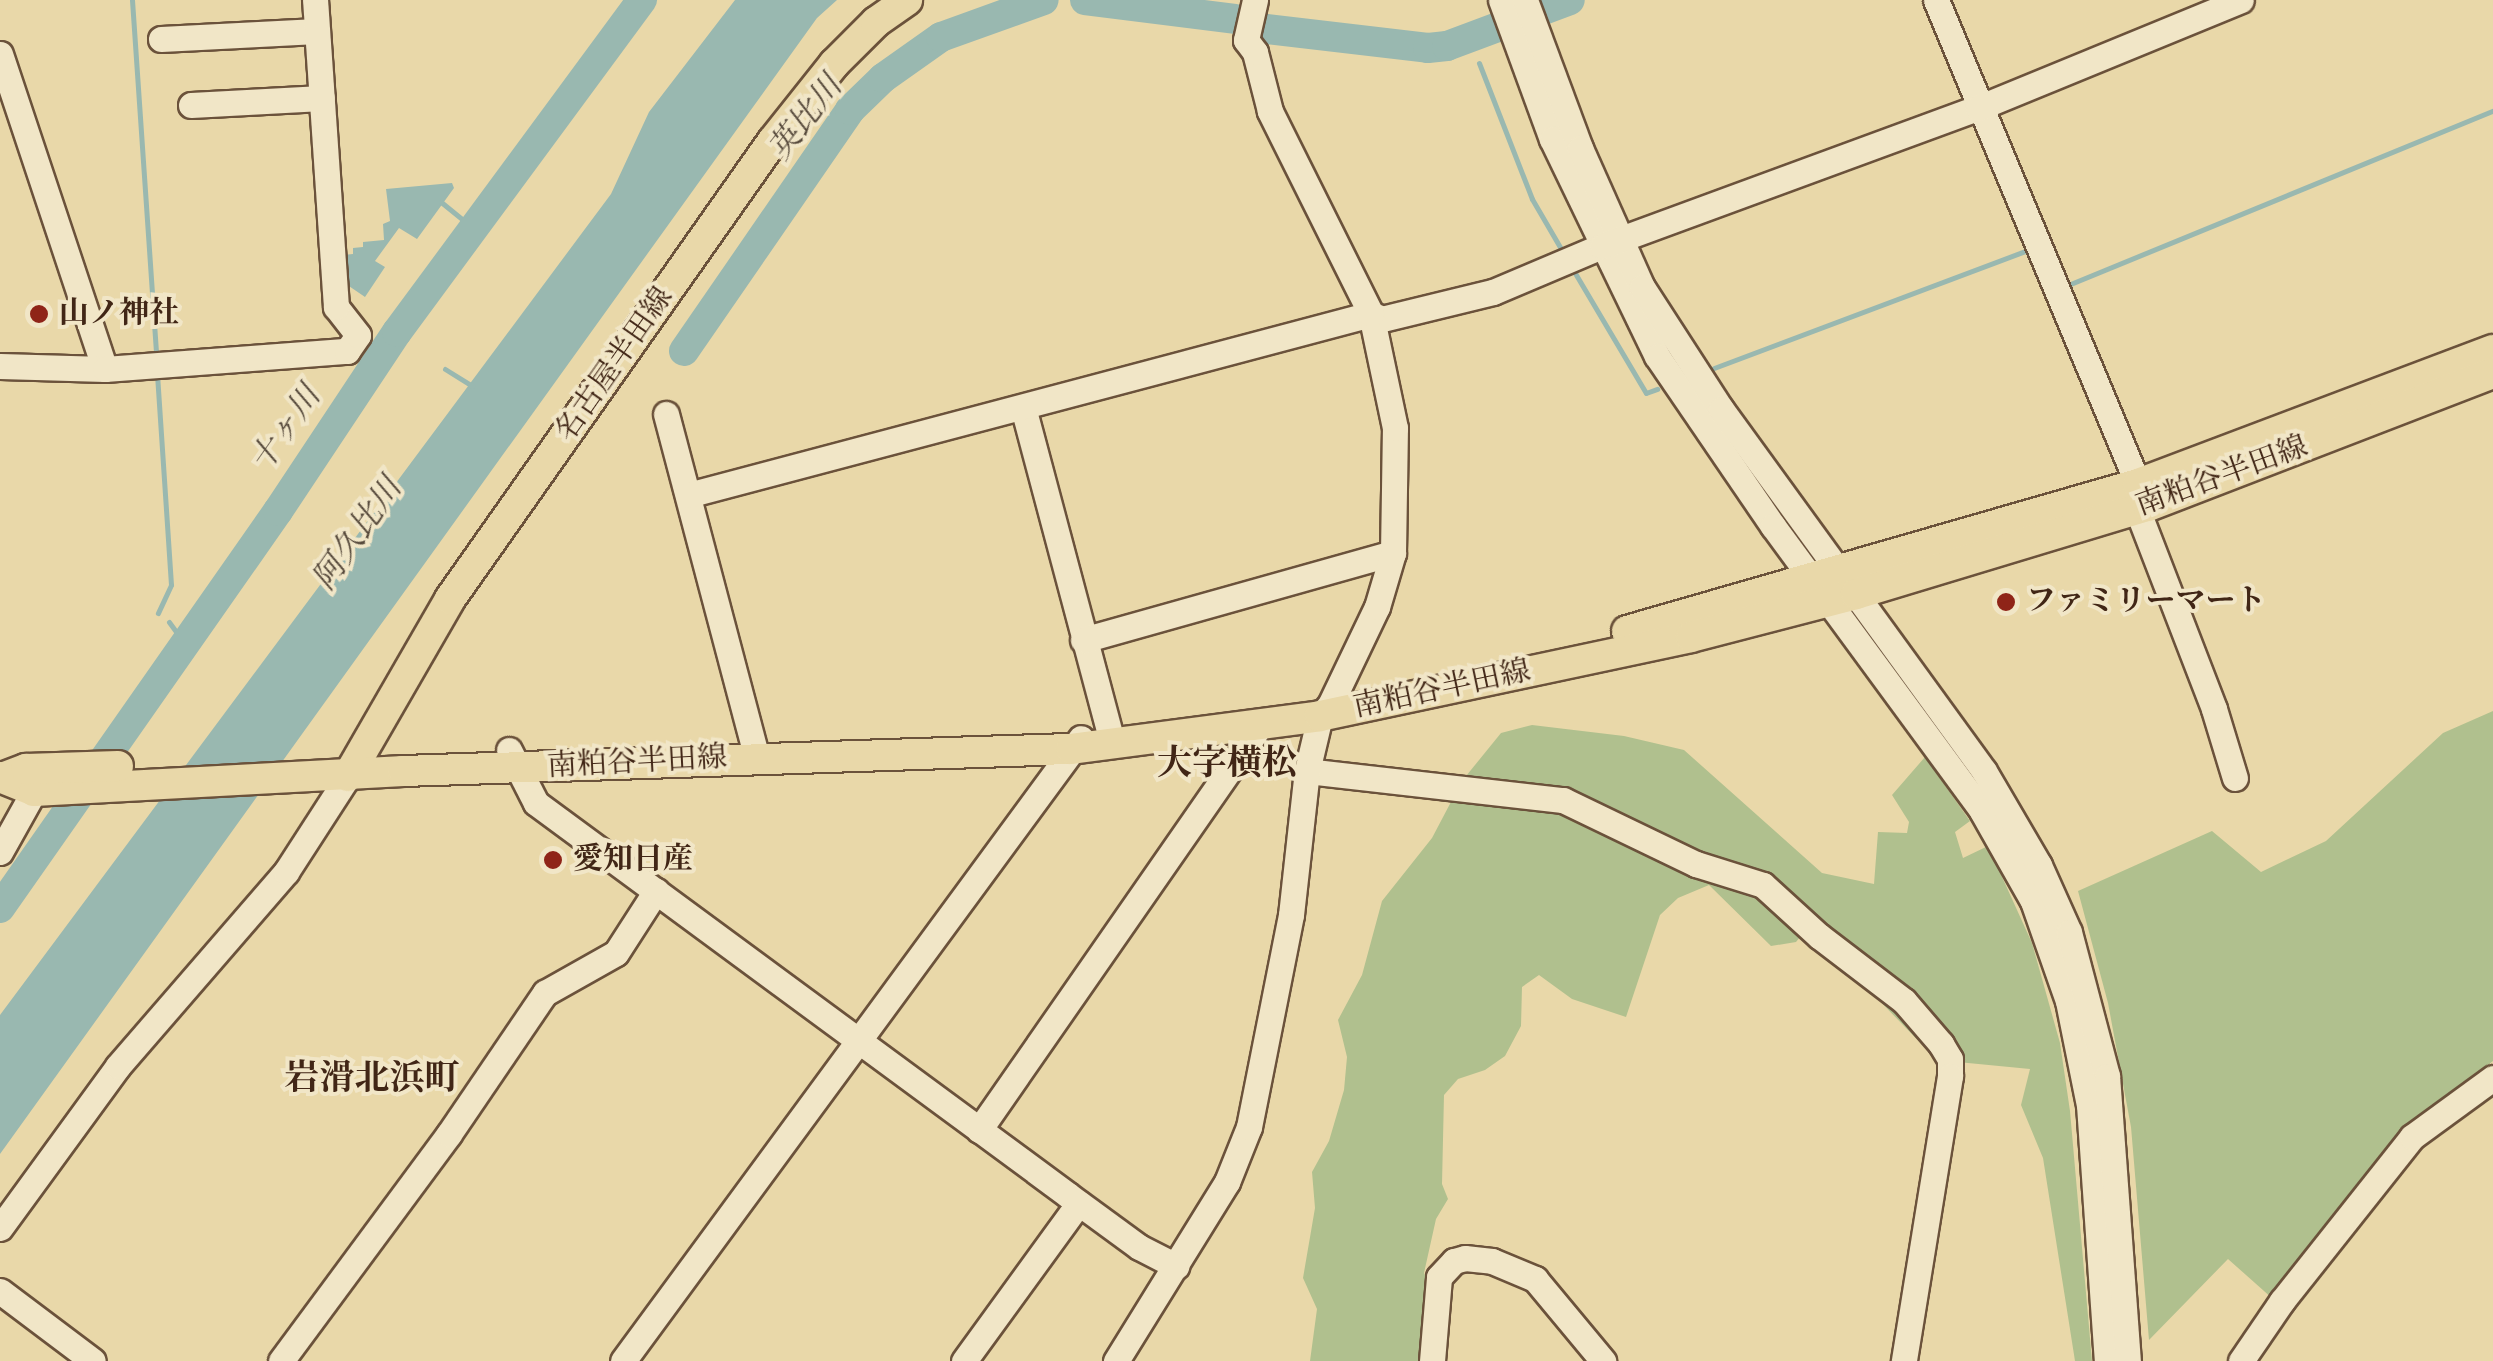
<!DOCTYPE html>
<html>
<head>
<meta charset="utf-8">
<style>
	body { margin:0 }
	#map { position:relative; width:2493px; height:1361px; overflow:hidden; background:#e9d8a9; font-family:Vollkorn,"Noto Serif JP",serif }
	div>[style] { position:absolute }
	.green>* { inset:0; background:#b0c08e }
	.water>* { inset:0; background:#99b8b0 }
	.stream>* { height:5px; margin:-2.5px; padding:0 2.5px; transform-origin:2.5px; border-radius:2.5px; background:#99b8b0 }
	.river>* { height:30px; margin:-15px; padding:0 15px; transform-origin:15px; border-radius:15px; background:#99b8b0 }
	.roads { filter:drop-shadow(2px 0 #6b523b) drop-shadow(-2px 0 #6b523b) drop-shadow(0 2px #6b523b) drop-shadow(0 -2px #6b523b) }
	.minor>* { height:25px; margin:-12.5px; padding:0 12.5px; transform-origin:12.5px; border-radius:12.5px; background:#f1e6c7 }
	.major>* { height:30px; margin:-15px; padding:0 15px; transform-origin:15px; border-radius:15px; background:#e9d8a9 }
	.dots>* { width:28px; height:28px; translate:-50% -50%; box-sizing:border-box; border:5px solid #f1e6c7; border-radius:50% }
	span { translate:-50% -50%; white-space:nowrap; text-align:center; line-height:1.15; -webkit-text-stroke:8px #f1e6c7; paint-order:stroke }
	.poi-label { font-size:30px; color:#412616; font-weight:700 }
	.left { translate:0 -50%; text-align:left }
	.street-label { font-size:30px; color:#412616 }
	.water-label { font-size:32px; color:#574a3c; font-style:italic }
	.quarter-label { font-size:35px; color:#412616; font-weight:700 }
</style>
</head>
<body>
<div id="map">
	<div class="green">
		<i style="clip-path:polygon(2493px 711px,2493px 1061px,2396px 1137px,2273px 1299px,2228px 1259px,2149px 1340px,2131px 1127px,2108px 1003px,2078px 891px,2212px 831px,2261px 872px,2326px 841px,2443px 733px)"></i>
		<i style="clip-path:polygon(1532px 725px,1624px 736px,1684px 750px,1822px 873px,1874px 884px,1878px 832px,1907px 833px,1909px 822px,1892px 795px,1925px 757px,1970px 821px,1955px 832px,1963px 858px,1988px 846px,2032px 943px,2060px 1043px,2070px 1111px,2092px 1361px,2075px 1361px,2043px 1158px,2021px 1105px,2030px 1069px,1937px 1060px,1808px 927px,1796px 942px,1771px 946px,1709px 885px,1678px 898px,1660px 915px,1626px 1017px,1572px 999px,1539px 975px,1522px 987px,1521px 1026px,1505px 1056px,1485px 1070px,1458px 1079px,1444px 1095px,1442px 1184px,1448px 1199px,1436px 1219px,1424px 1273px,1431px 1287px,1425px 1361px,1310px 1361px,1317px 1309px,1303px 1278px,1315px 1208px,1312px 1172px,1329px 1141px,1344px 1090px,1347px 1057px,1338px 1020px,1362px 975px,1382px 901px,1432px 838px,1462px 781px,1501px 733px)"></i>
	</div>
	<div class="water">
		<i style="clip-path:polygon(735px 0,837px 0,817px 18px,0 1154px,0 1015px,611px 194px,649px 112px)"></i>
		<i style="clip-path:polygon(452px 183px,454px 188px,417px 239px,399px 228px,375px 261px,385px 267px,365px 297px,343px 282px,343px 255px,353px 254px,353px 248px,363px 247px,363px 242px,384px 240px,383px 224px,390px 221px,386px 189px)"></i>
	</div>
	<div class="stream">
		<i style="left:132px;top:0;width:357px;rotate:86.1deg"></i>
		<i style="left:1479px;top:63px;width:146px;rotate:68.7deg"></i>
		<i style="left:1532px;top:199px;width:64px;rotate:59.8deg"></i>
		<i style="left:441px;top:202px;width:41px;rotate:39.1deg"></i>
		<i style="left:1572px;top:268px;width:145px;rotate:59.4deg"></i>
		<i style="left:1646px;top:393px;width:12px;rotate:-20deg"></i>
		<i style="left:2068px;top:285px;width:459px;rotate:-22.3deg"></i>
		<i style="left:1714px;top:368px;width:335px;rotate:-20.6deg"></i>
		<i style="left:445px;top:369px;width:32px;rotate:32deg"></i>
		<i style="left:157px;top:374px;width:211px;rotate:86.2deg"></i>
		<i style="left:171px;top:585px;width:31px;rotate:115deg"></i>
		<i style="left:169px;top:622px;width:26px;rotate:54deg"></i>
	</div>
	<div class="river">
		<i style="left:1085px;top:0;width:151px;rotate:7.2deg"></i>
		<i style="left:1259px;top:28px;width:170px;rotate:6.7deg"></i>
		<i style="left:1428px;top:48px;width:19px;rotate:-6deg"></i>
		<i style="left:1447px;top:46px;width:131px;rotate:-20.5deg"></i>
		<i style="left:684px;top:351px;width:293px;rotate:-55.4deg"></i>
		<i style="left:850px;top:110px;width:46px;rotate:-44.1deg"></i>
		<i style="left:883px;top:78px;width:71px;rotate:-35.3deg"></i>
		<i style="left:941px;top:37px;width:109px;rotate:-19.8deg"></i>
		<i style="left:0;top:908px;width:485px;rotate:-55deg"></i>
		<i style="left:278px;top:511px;width:215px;rotate:-56.4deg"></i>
		<i style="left:397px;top:332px;width:413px;rotate:-53.6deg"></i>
	</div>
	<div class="roads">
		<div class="minor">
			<i style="left:1501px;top:0;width:148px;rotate:69.9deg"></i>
			<i style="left:1552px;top:139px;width:241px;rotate:64.2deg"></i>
			<i style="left:1657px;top:356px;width:206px;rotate:55.7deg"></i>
			<i style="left:1773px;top:526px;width:353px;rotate:53.7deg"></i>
			<i style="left:1982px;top:811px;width:103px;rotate:60.5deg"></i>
			<i style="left:2033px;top:901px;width:106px;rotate:70.7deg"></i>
			<i style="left:2068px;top:1001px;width:106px;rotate:78.6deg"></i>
			<i style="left:2089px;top:1105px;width:257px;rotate:86deg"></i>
			<i style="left:1525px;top:0;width:158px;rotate:69.6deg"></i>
			<i style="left:1580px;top:148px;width:152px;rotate:66deg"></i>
			<i style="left:1642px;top:287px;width:145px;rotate:57.1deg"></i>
			<i style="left:1721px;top:409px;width:447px;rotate:54deg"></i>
			<i style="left:1984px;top:771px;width:109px;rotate:59.7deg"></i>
			<i style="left:2039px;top:865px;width:73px;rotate:65.9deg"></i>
			<i style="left:2069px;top:932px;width:149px;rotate:75.2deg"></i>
			<i style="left:2107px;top:1076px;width:286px;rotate:85.8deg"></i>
			<i style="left:1936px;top:0;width:524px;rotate:67.35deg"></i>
			<i style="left:161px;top:39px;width:156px;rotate:-2.9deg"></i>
			<i style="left:0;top:54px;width:332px;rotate:71.6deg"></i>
			<i style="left:191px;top:105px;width:131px;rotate:-3.1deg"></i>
			<i style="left:0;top:366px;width:105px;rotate:1.6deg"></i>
			<i style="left:105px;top:369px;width:243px;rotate:-4.3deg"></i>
			<i style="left:347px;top:351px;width:19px;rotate:-55deg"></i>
			<i style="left:358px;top:335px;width:36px;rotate:-128deg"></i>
			<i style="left:336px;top:307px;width:308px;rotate:-93.9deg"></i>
			<i style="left:1023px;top:407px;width:339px;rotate:75.1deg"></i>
			<i style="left:666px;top:414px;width:345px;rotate:75.2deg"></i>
			<i style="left:688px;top:495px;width:707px;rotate:-14.84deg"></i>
			<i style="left:1371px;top:314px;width:12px;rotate:24deg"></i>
			<i style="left:1382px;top:319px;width:114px;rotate:-13.7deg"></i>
			<i style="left:1493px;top:292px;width:118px;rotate:-22.9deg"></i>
			<i style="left:1602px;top:246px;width:401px;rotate:-20.2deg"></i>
			<i style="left:1978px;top:108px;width:284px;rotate:-22.3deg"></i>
			<i style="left:2137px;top:509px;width:214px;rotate:68.9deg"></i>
			<i style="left:2214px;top:709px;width:72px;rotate:73.1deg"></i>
			<i style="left:1083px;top:640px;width:322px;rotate:-15.7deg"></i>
			<i style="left:509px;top:750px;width:59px;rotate:63deg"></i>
			<i style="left:536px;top:803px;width:661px;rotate:36.38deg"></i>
			<i style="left:1068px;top:1195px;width:88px;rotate:36.2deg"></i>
			<i style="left:1139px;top:1247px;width:42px;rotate:27.2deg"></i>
			<i style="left:1307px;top:771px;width:258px;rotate:6.5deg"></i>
			<i style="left:1563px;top:800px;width:148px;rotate:25.7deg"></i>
			<i style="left:1696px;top:864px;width:70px;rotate:17.4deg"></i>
			<i style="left:1763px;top:885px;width:76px;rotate:42.3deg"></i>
			<i style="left:1819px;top:936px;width:107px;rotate:37.4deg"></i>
			<i style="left:1904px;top:1001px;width:57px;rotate:49.3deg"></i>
			<i style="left:1941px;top:1044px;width:17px;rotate:59deg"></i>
			<i style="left:1950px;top:1059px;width:17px;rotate:90deg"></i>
			<i style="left:1950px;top:1076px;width:289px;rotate:99.2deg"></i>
			<i style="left:0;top:852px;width:70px;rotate:-60.9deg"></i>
			<i style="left:979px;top:1130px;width:494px;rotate:-55.2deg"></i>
			<i style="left:0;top:1228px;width:200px;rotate:-53.9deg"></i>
			<i style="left:118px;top:1066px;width:257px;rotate:-49.1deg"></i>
			<i style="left:286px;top:872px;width:114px;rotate:-57.1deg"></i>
			<i style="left:0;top:1291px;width:116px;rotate:37deg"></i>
			<i style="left:281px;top:1361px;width:282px;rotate:-53.5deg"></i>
			<i style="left:449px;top:1134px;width:171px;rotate:-55.8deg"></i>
			<i style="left:545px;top:993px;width:81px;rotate:-29.4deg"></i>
			<i style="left:616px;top:953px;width:74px;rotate:-57.2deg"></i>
			<i style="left:623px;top:1361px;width:773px;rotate:-53.68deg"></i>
			<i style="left:964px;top:1361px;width:195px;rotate:-54deg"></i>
			<i style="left:1116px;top:1361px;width:211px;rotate:-58.2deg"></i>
			<i style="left:1227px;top:1182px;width:59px;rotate:-68.2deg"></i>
			<i style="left:1249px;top:1127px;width:216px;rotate:-78.8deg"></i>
			<i style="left:1291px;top:915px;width:145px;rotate:-83.7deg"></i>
			<i style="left:1307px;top:771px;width:57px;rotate:-76.7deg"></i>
			<i style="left:1320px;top:716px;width:15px;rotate:-48deg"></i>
			<i style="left:1330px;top:705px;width:109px;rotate:-64.4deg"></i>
			<i style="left:1377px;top:607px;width:56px;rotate:-73.5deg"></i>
			<i style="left:1393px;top:553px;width:125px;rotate:-89.1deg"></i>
			<i style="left:1395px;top:428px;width:116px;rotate:-101.9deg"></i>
			<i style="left:1371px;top:314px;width:227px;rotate:-116.5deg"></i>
			<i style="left:1270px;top:111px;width:61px;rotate:-104.3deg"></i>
			<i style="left:1255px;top:52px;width:15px;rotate:-127deg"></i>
			<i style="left:1246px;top:40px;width:41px;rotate:-77.3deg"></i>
			<i style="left:1432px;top:1361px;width:84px;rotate:-85.2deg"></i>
			<i style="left:1439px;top:1277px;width:22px;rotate:-47deg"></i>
			<i style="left:1454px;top:1261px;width:11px;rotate:-15deg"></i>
			<i style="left:1465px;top:1258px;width:27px;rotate:6deg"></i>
			<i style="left:1492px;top:1261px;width:47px;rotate:22.7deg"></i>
			<i style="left:1535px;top:1279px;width:107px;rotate:50.3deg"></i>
			<i style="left:2241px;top:1361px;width:73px;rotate:-55.7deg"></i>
			<i style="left:2282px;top:1301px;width:209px;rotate:-51.6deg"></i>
			<i style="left:2412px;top:1137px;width:100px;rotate:-36.1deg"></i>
		</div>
		<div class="major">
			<i style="left:1627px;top:631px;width:532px;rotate:-16.05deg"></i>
			<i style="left:2138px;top:484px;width:379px;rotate:-20.7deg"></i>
			<i style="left:348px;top:776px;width:204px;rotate:-60deg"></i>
			<i style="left:450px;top:599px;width:559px;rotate:-54.83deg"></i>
			<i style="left:772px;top:142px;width:100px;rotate:-51.5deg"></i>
			<i style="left:834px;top:64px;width:59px;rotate:-45deg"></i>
			<i style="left:876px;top:22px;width:38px;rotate:-35deg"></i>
			<i style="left:0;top:777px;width:37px;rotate:22deg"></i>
			<i style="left:34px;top:791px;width:370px;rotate:-3.1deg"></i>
			<i style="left:403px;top:771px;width:668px;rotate:-1.89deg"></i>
			<i style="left:1071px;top:749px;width:251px;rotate:-7.5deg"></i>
			<i style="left:1320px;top:716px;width:379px;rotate:-12deg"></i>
			<i style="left:1691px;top:637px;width:171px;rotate:-14.6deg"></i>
			<i style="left:1856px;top:594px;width:305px;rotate:-16.8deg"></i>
			<i style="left:2148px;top:506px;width:370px;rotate:-21.1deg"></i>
			<i style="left:2px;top:778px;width:26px;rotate:-21deg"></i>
			<i style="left:26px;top:769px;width:92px;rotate:-1.9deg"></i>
		</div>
	</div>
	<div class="dots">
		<i style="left:39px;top:314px;background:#8f2418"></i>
		<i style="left:2006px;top:602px;background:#8f2418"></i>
		<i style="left:553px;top:860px;background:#8f2418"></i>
	</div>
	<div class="poi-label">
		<span class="left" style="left:59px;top:314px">山ノ神社</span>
		<span class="left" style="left:2026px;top:602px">ファミリーマート</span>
		<span class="left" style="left:573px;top:860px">愛知日産</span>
	</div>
	<div class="street-label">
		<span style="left:615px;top:365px;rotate:-55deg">名古屋半田線</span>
		<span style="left:2222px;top:477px;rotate:-20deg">南粕谷半田線</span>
		<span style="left:1442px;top:690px;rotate:-12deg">南粕谷半田線</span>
		<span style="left:637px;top:763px;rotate:-3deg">南粕谷半田線</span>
	</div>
	<div class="water-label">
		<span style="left:807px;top:119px;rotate:-52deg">英比川</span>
		<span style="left:287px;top:430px;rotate:-55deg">十ヶ川</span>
		<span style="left:359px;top:535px;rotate:-55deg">阿久比川</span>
	</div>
	<div class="quarter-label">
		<span style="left:1227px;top:765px">大字横松</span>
		<span style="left:372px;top:1080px">岩滑北浜町</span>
	</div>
</div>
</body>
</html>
